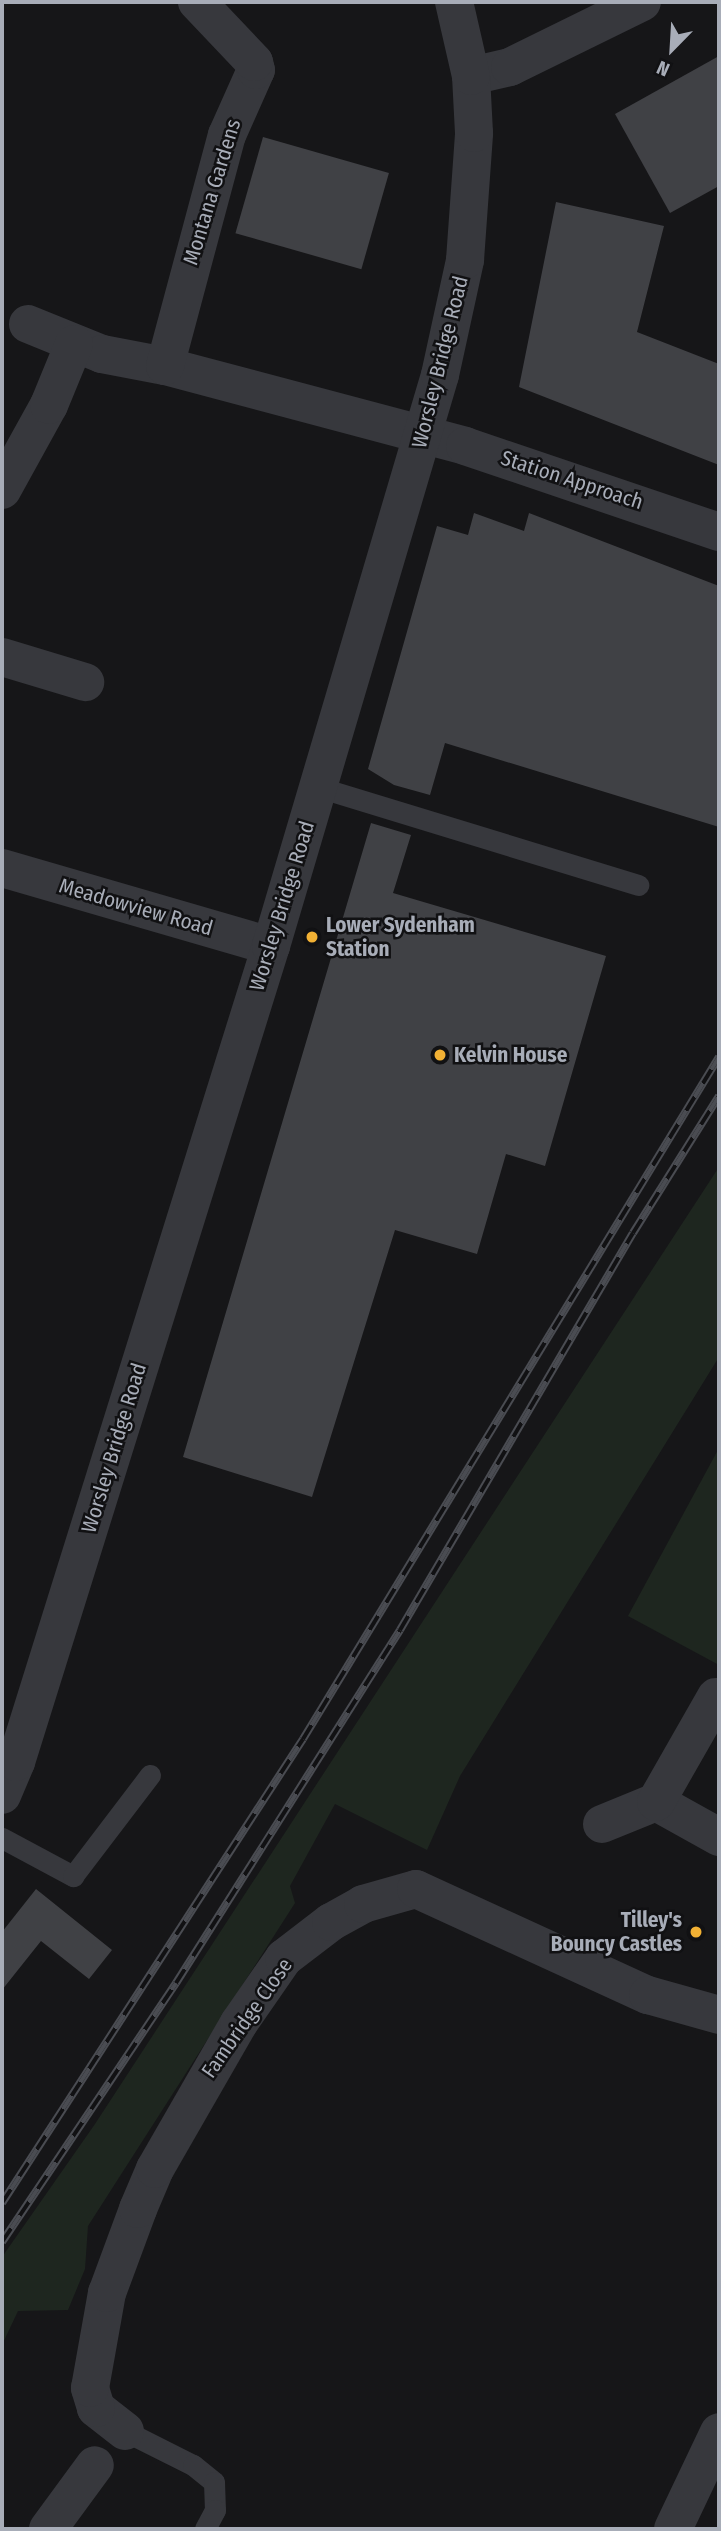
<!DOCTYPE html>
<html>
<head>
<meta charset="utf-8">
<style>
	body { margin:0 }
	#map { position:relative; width:721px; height:2531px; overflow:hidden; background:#161618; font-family:"Fira Sans Condensed",sans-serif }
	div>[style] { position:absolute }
	.green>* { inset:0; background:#1e261f }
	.building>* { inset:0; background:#404145; transform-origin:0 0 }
	.service>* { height:21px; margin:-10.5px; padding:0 10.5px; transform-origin:10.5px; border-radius:10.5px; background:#37383d }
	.minor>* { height:38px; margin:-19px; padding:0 19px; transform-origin:19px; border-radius:19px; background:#37383d }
	.tertiary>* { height:38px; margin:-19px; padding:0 19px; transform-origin:19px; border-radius:19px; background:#37383d }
	.rail>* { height:8px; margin-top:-4px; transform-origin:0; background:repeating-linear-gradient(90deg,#111113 0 16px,#4a4c52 0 32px); box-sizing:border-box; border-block:2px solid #4a4c52 }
	.dots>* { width:19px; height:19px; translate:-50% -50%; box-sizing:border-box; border:4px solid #111113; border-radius:50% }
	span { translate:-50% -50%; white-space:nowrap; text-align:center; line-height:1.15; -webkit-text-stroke:5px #111113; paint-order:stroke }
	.street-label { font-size:21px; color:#a8adb8 }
	.poi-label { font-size:21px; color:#a8adb8; font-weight:700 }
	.left { translate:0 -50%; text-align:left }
	.right { translate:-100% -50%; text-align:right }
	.frame { position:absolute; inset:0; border:4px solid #a8adb8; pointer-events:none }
	.north { position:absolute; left:637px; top:14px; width:70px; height:70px; -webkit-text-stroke:5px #111113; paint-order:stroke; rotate:204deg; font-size:19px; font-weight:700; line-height:28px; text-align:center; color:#a8adb8 }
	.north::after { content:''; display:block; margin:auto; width:24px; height:32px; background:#a8adb8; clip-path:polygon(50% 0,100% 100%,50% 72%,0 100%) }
</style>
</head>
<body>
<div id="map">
	<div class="green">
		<i style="clip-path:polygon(719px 1167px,719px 1357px,460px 1776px,427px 1850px,335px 1804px,290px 1886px,295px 1903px,88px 2226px,85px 2269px,68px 2310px,18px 2311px,2px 2345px,2px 2257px,95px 2124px)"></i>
		<i style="clip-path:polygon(719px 1448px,719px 1665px,628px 1616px)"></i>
	</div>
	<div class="building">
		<i style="clip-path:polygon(719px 56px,719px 186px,670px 213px,615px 114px)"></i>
		<i style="left:263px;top:137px;width:131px;height:100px;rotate:16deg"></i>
		<i style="clip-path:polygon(556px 202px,664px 226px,637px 332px,719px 364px,719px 465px,519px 387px)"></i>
		<i style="clip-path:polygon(474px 513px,524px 531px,529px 513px,719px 586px,719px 827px,445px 743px,430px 795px,394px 785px,368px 769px,437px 526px,468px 535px)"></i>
		<i style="clip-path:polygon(371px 823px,411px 835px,393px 893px,606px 956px,545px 1166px,506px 1154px,477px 1254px,395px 1230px,312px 1497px,183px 1457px)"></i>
		<i style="clip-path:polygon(36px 1889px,112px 1950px,89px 1979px,41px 1941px,2px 1990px,2px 1932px)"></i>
	</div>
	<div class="service">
		<i style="left:318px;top:787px;width:335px;rotate:17deg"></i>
		<i style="left:2px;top:1838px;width:81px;rotate:28.2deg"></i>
		<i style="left:73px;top:1876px;width:127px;rotate:-52.7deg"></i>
		<i style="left:125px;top:2431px;width:76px;rotate:26.6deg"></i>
		<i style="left:193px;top:2465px;width:27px;rotate:39deg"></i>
		<i style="left:214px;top:2482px;width:28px;rotate:88deg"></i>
		<i style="left:215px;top:2510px;width:21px;rotate:118deg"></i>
	</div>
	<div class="minor">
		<i style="left:471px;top:76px;width:40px;rotate:-13deg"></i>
		<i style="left:510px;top:67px;width:147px;rotate:-26.2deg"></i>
		<i style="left:28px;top:324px;width:80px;rotate:22.1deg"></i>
		<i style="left:102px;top:354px;width:64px;rotate:10.8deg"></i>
		<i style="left:165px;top:366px;width:310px;rotate:14.9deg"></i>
		<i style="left:465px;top:446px;width:268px;rotate:18.7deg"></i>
		<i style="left:165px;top:366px;width:239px;rotate:-75deg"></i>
		<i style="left:227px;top:135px;width:71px;rotate:-66deg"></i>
		<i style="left:256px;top:70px;width:8px;rotate:-104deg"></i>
		<i style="left:254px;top:62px;width:83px;rotate:-133.5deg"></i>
		<i style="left:2px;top:490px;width:97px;rotate:-61.1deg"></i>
		<i style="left:49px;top:405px;width:66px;rotate:-67.7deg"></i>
		<i style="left:2px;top:657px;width:87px;rotate:16.8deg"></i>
		<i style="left:2px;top:868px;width:280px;rotate:16.2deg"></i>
		<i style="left:656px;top:1802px;width:72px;rotate:29.1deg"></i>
		<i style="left:602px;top:1824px;width:58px;rotate:-22.2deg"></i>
		<i style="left:656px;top:1802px;width:121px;rotate:-60.3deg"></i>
		<i style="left:125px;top:2431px;width:37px;rotate:-142deg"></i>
		<i style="left:96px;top:2408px;width:21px;rotate:-107deg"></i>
		<i style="left:90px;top:2388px;width:97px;rotate:-79.9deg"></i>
		<i style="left:107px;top:2293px;width:90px;rotate:-69.7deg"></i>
		<i style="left:138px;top:2209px;width:43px;rotate:-67deg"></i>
		<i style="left:155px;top:2169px;width:168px;rotate:-60.1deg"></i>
		<i style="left:239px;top:2023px;width:79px;rotate:-55.3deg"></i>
		<i style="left:284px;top:1958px;width:59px;rotate:-37.5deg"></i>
		<i style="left:331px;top:1922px;width:37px;rotate:-29deg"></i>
		<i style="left:363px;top:1904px;width:55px;rotate:-15.8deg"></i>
		<i style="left:416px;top:1889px;width:255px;rotate:24.6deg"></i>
		<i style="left:648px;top:1995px;width:74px;rotate:15.7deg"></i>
		<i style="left:48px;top:2529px;width:79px;rotate:-53.7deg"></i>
		<i style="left:673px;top:2529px;width:107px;rotate:-64.6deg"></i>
	</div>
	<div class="tertiary">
		<i style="left:2px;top:1795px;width:36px;rotate:-67deg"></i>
		<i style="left:16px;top:1762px;width:855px;rotate:-72.65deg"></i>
		<i style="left:271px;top:946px;width:595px;rotate:-73.51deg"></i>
		<i style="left:440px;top:375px;width:118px;rotate:-77.7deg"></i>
		<i style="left:465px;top:260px;width:127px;rotate:-85.9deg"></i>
		<i style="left:474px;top:133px;width:57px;rotate:-93deg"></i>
		<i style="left:471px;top:76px;width:76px;rotate:-102.9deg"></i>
	</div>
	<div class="rail">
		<i style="left:2px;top:2203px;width:553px;rotate:-57.03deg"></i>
		<i style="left:303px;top:1739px;width:799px;rotate:-58.62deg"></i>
		<i style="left:2px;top:2242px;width:312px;rotate:-56.1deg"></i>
		<i style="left:176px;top:1983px;width:418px;rotate:-57.6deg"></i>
		<i style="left:400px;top:1630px;width:460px;rotate:-59.6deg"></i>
		<i style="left:633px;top:1233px;width:162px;rotate:-57.9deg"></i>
	</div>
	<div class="dots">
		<i style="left:312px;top:937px;background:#f2b134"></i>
		<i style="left:440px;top:1055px;background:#f2b134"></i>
		<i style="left:696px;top:1932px;background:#f2b134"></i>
	</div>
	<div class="street-label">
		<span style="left:212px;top:192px;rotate:-73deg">Montana Gardens</span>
		<span style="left:440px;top:362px;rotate:-76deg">Worsley Bridge Road</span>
		<span style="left:572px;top:480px;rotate:18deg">Station Approach</span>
		<span style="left:282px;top:906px;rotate:-73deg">Worsley Bridge Road</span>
		<span style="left:136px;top:907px;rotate:16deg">Meadowview Road</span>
		<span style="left:114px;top:1448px;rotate:-73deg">Worsley Bridge Road</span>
		<span style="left:247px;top:2018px;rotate:-55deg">Fambridge Close</span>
	</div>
	<div class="poi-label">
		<span class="left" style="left:326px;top:937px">Lower Sydenham<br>Station</span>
		<span class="left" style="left:454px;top:1055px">Kelvin House</span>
		<span class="right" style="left:682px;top:1932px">Tilley's<br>Bouncy Castles</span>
	</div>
	<div class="frame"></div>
	<div class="north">N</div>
</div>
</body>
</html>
